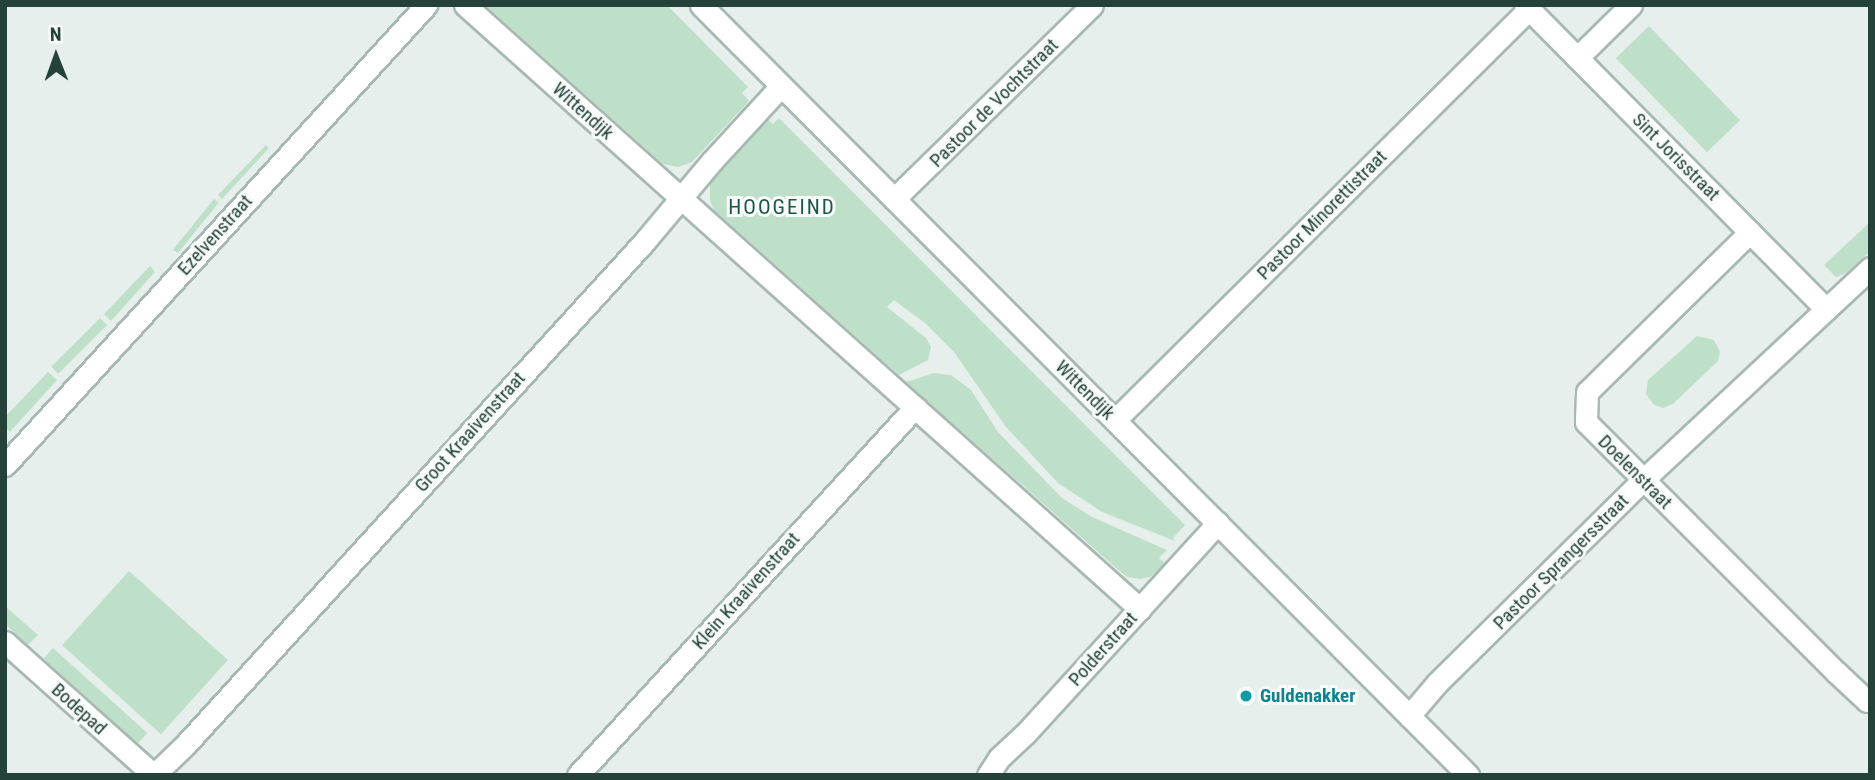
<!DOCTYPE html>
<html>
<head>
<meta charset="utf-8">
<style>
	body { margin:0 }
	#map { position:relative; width:1875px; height:780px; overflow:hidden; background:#e6efeb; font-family:"Roboto Condensed",sans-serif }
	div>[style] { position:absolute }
	.green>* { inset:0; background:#bfe0c8; transform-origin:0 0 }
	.roads { filter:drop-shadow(2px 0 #a8b8b2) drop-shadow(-2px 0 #a8b8b2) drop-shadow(0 2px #a8b8b2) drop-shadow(0 -2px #a8b8b2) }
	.street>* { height:21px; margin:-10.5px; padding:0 10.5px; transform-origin:10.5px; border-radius:10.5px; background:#fff }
	.dots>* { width:19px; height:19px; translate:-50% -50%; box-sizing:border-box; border:4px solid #f7fbf9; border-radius:50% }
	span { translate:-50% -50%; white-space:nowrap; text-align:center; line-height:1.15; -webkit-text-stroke:6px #f7fbf9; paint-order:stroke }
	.street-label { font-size:19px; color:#24423a }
	.culture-label { font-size:19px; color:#0d838f; font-weight:700 }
	.left { translate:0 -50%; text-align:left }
	.neighbourhood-label { font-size:21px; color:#1f5548; letter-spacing:2px }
	.frame { position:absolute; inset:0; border:7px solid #24423a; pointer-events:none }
	.north { position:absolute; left:21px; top:21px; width:70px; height:70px; -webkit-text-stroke:5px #f7fbf9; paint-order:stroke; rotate:359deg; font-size:19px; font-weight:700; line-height:28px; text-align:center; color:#24423a }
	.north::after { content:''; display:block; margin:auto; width:24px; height:32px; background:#24423a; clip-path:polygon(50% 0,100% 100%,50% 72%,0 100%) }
</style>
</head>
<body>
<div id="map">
	<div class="green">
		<i style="clip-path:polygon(485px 5px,667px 5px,748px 87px,742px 93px,749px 101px,692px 162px,678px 167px,663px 164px)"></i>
		<i style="left:1649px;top:26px;width:131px;height:46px;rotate:46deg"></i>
		<i style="clip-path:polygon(766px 118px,773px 124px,779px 118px,1185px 525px,1173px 538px,1175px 541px,1102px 512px,1058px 483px,1006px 427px,954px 352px,925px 323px,894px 300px,887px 307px,926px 338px,931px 347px,928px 360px,899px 375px,714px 210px,710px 201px,710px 183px)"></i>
		<i style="clip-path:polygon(266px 145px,269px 148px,222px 199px,218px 195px)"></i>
		<i style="left:214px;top:199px;width:6px;height:65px;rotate:39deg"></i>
		<i style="clip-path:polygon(1870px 222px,1870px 251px,1846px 273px,1836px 277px,1824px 265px)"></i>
		<i style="clip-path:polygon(150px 266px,155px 272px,111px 321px,104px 314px)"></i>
		<i style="left:100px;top:318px;width:10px;height:69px;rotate:45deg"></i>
		<i style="clip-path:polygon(1697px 336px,1714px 340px,1720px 352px,1718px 361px,1673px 404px,1663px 408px,1654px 405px,1646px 394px,1648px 380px)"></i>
		<i style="clip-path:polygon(48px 372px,57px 380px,10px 432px,5px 427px,5px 417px)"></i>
		<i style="clip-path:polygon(934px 373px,951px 375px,971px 390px,998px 432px,1062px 498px,1092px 517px,1167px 550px,1159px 558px,1165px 563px,1150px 577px,1140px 579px,1127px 577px,1115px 567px,906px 382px)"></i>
		<i style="left:129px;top:571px;width:133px;height:100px;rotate:42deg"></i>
		<i style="clip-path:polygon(5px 606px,38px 635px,28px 645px,5px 624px)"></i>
		<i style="left:53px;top:648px;width:127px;height:14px;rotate:42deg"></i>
	</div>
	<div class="roads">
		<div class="street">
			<i style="left:465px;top:5px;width:906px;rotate:41.82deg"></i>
			<i style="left:701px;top:5px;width:1087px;rotate:45.11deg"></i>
			<i style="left:1525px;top:5px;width:428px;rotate:45.3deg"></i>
			<i style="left:1577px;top:58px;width:76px;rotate:-44.5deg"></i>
			<i style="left:894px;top:199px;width:277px;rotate:-44.4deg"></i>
			<i style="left:1750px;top:232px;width:228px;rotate:135.5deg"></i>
			<i style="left:1587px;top:392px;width:30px;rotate:92deg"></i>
			<i style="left:1586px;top:422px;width:354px;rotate:45deg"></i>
			<i style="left:1836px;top:672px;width:42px;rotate:43.1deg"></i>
			<i style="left:1867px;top:701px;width:4px;rotate:-45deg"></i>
			<i style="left:1115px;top:420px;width:583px;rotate:-44.79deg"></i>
			<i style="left:5px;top:465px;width:624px;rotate:-47.53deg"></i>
			<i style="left:5px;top:642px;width:200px;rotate:41.8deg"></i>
			<i style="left:1409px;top:716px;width:43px;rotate:-49.7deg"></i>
			<i style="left:1437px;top:683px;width:289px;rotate:-44.6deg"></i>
			<i style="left:1643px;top:480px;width:311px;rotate:-43deg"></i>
			<i style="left:154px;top:775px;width:45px;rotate:-44.1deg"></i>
			<i style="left:186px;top:744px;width:680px;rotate:-47.62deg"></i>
			<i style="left:644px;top:242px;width:106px;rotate:-50deg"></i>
			<i style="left:712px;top:161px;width:102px;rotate:-47.4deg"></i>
			<i style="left:578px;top:775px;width:499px;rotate:-47.5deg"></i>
			<i style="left:988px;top:775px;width:20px;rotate:-57deg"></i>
			<i style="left:999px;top:758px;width:35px;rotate:-43deg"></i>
			<i style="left:1025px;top:734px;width:286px;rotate:-47.6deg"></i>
		</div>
	</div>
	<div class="dots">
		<i style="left:1246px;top:696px;background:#0f9aa8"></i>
	</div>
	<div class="street-label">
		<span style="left:994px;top:103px;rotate:-45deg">Pastoor de Vochtstraat</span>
		<span style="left:583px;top:111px;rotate:42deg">Wittendijk</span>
		<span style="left:1676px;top:157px;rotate:45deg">Sint Jorisstraat</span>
		<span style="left:1322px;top:215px;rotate:-45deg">Pastoor Minorettistraat</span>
		<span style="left:215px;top:235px;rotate:-48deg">Ezelvenstraat</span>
		<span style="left:1085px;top:390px;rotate:45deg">Wittendijk</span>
		<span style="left:470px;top:432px;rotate:-48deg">Groot Kraaivenstraat</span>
		<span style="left:1635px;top:472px;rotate:45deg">Doelenstraat</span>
		<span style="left:1561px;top:562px;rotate:-45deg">Pastoor Sprangersstraat</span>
		<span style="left:746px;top:591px;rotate:-48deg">Klein Kraaivenstraat</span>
		<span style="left:1103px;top:649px;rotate:-48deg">Polderstraat</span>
		<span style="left:79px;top:709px;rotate:42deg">Bodepad</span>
	</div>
	<div class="culture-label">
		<span class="left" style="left:1260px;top:696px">Guldenakker</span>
	</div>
	<div class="neighbourhood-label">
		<span style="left:782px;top:207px">HOOGEIND</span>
	</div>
	<div class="frame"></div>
	<div class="north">N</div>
</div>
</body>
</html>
